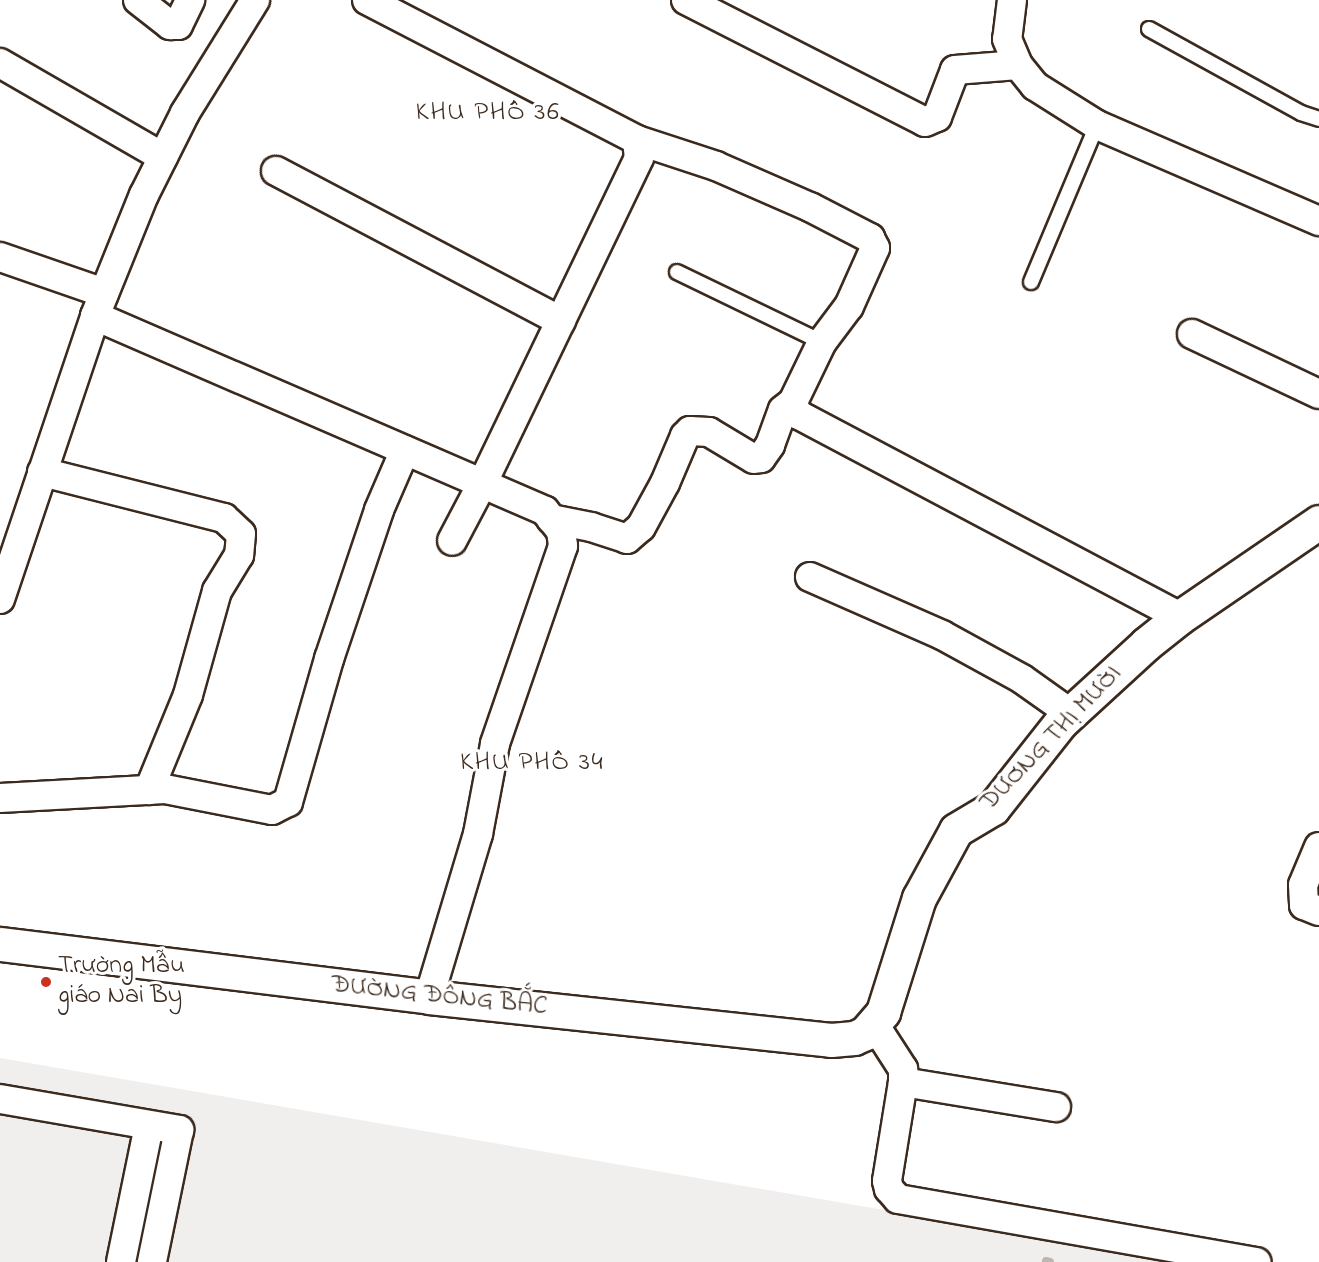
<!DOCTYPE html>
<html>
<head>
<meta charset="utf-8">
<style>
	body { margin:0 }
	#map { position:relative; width:1319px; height:1262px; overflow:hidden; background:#fff; font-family:"Indie Flower",sans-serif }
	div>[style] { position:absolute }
	.built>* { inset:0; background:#f1efee }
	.stream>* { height:8px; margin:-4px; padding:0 4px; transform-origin:4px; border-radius:4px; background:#bcb6b3 }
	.roads { filter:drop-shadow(2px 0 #3b2a1e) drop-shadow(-2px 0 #3b2a1e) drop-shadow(0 2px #3b2a1e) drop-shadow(0 -2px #3b2a1e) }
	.lane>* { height:14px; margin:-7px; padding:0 7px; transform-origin:7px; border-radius:7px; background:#fff }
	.street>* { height:28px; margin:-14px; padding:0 14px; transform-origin:14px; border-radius:14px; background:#fff }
	.secondary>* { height:33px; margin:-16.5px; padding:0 16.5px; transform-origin:16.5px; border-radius:16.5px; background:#fff }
	.dots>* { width:16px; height:16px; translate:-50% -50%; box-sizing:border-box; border:3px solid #fff; border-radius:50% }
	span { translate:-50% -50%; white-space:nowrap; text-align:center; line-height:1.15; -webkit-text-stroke:6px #fff; paint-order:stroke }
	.street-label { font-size:26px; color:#3b2a1e }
	.poi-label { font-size:26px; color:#3b2a1e }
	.left { translate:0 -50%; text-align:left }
	.neighbourhood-label { font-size:27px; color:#3b2a1e; letter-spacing:1.5px }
</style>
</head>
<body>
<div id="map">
	<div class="built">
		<i style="clip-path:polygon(0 1058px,1186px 1262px,0 1262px)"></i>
	</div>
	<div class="stream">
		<i style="left:1046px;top:1261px;width:4px;rotate:14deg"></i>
	</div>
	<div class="roads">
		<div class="lane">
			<i style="left:1149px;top:29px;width:174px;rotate:28.9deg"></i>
			<i style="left:1301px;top:113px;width:19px;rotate:18deg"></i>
			<i style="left:677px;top:272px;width:161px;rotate:25.8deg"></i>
			<i style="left:1031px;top:282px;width:170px;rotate:-67.2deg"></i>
		</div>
		<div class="street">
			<i style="left:138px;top:0;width:41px;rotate:38deg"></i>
			<i style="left:170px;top:25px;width:8px"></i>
			<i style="left:178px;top:25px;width:28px;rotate:-64deg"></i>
			<i style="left:367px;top:0;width:304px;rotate:27.4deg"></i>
			<i style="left:637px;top:140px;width:18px;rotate:84deg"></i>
			<i style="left:639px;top:158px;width:362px;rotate:115.7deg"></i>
			<i style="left:482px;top:484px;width:64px;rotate:117.8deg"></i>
			<i style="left:686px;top:0;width:268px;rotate:27deg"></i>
			<i style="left:925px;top:122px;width:13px;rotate:-23deg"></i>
			<i style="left:937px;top:117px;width:50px;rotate:-69deg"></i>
			<i style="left:955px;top:70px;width:63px;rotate:-4.5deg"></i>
			<i style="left:1012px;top:0;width:39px;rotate:97deg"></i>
			<i style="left:1007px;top:39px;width:28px;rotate:67deg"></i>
			<i style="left:1018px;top:65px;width:27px;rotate:51deg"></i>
			<i style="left:1035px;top:86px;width:73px;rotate:32.2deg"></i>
			<i style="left:1097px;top:125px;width:242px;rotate:23.4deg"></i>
			<i style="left:0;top:63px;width:188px;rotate:30deg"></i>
			<i style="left:637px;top:140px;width:83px;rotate:18.2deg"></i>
			<i style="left:716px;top:166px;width:103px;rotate:23.6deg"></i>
			<i style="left:810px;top:207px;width:68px;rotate:27.3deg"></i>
			<i style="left:870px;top:238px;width:11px;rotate:63deg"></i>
			<i style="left:875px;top:248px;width:64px;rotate:114.1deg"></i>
			<i style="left:849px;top:306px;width:45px;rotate:126.9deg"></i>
			<i style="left:822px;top:342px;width:67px;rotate:115.8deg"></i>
			<i style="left:793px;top:402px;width:13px;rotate:72deg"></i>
			<i style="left:797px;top:414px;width:433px;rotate:27.9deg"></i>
			<i style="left:276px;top:171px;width:322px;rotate:27.8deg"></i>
			<i style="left:0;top:257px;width:110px;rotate:19.1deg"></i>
			<i style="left:95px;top:316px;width:490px;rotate:23.4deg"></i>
			<i style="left:545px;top:511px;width:26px;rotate:51deg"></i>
			<i style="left:561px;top:531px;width:15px;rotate:82deg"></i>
			<i style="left:563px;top:546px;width:209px;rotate:109deg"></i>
			<i style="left:495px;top:744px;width:92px;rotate:100.7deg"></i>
			<i style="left:478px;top:834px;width:170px;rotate:106.7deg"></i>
			<i style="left:1192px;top:334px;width:140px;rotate:25.3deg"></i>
			<i style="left:42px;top:472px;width:188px;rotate:14.2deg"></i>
			<i style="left:224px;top:518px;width:23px;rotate:43deg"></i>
			<i style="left:241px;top:534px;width:21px;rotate:95deg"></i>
			<i style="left:239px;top:555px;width:42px;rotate:121.4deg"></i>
			<i style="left:217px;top:591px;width:108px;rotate:105.6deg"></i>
			<i style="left:188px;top:695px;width:103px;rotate:112.3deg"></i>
			<i style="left:551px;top:519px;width:41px;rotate:11.3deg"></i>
			<i style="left:591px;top:527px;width:38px;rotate:18deg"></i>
			<i style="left:627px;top:539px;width:18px;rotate:-41deg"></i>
			<i style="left:641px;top:527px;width:50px;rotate:-61.4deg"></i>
			<i style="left:665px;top:483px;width:51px;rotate:-66.9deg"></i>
			<i style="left:685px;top:436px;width:7px;rotate:-45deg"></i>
			<i style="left:690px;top:431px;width:19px;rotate:3deg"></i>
			<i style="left:709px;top:432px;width:52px;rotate:31deg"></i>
			<i style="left:754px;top:459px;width:7px;rotate:-8deg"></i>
			<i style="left:761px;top:458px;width:16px;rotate:-55deg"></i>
			<i style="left:770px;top:445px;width:37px;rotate:-70deg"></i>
			<i style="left:783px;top:410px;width:13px;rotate:-39deg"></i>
			<i style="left:810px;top:577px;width:144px;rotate:23.7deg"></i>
			<i style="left:942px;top:635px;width:91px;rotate:28.8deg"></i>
			<i style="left:1022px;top:679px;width:59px;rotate:35.3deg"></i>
			<i style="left:0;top:599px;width:299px;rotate:-71.4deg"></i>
			<i style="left:95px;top:316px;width:131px;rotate:-68deg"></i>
			<i style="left:144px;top:195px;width:92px;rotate:-63.4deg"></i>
			<i style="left:185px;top:113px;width:133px;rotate:-58.2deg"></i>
			<i style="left:0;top:798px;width:165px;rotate:-3.1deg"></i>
			<i style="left:165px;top:789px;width:109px;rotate:11.1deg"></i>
			<i style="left:272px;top:810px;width:18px;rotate:-27deg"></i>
			<i style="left:288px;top:802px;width:149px;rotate:-74deg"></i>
			<i style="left:329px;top:659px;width:157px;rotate:-71.4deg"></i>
			<i style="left:379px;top:510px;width:65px;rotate:-66.6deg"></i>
			<i style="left:1319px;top:847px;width:41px;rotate:112.8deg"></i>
			<i style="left:1303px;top:885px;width:20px;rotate:87deg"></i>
			<i style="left:1304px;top:905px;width:16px;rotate:22deg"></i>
			<i style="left:874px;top:1024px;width:54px;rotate:57.2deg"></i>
			<i style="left:903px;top:1069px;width:13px;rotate:90deg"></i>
			<i style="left:903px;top:1082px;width:100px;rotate:99.2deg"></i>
			<i style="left:887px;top:1181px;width:8px;rotate:76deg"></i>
			<i style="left:889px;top:1189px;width:13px;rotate:48deg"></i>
			<i style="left:898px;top:1199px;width:364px;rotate:10deg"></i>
			<i style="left:903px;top:1082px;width:155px;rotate:9.3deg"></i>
			<i style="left:0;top:1099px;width:182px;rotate:9.8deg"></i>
			<i style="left:179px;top:1130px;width:135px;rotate:101.6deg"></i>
			<i style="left:121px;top:1262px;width:139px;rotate:-78.4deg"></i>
		</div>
		<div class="secondary">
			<i style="left:0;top:944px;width:432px;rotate:7deg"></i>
			<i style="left:429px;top:997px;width:404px;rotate:6.1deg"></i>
			<i style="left:831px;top:1040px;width:23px;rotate:-5deg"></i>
			<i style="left:854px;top:1038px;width:12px;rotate:-24deg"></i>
			<i style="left:865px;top:1033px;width:28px;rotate:-49deg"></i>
			<i style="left:883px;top:1012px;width:120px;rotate:-72.5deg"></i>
			<i style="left:919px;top:898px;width:77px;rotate:-61.4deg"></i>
			<i style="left:956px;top:830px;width:43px;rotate:-30.7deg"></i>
			<i style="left:993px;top:808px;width:110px;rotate:-51.7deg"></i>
			<i style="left:1061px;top:722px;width:115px;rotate:-42.5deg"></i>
			<i style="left:1146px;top:644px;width:43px;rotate:-38.5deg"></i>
			<i style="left:1180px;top:617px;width:168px;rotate:-34.4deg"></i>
		</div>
	</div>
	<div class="dots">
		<i style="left:46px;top:982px;background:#c8321e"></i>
	</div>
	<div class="street-label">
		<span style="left:1052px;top:739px;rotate:-46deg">DƯƠNG THỊ MƯỜI</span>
		<span style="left:439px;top:997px;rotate:6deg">ĐƯỜNG ĐÔNG BẮC</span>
	</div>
	<div class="poi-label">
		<span class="left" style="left:58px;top:982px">Trường Mẫu<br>giáo Nai By</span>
	</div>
	<div class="neighbourhood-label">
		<span style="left:488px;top:113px">KHU PHỐ 36</span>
		<span style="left:532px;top:763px">KHU PHỐ 34</span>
	</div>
</div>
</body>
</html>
